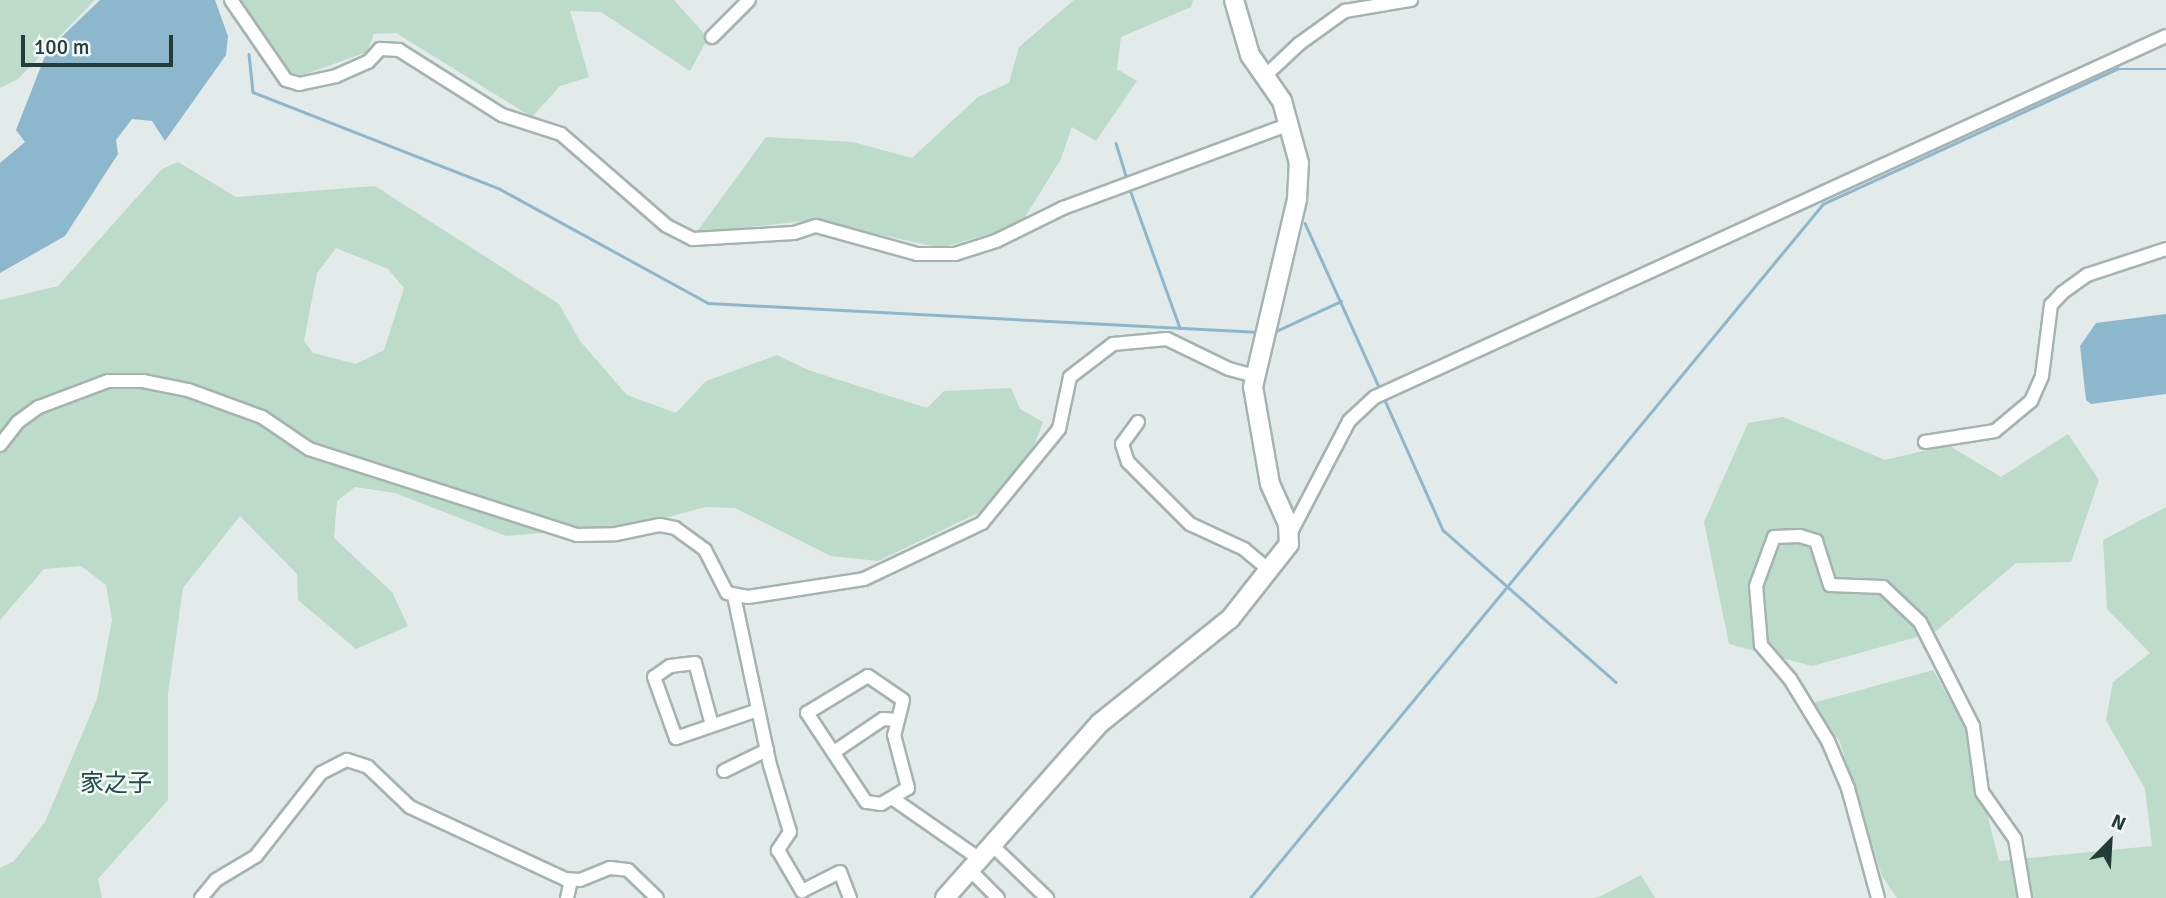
<!DOCTYPE html>
<html>
<head>
<meta charset="utf-8">
<style>
	body { margin:0 }
	#map { position:relative; width:2166px; height:898px; overflow:hidden; background:#e2ebe9; font-family:Signika,"Noto Sans JP",sans-serif }
	div>[style] { position:absolute }
	.green>* { inset:0; background:#bcdbca }
	.water>* { inset:0; background:#8db7cd }
	.stream>* { height:2.5px; margin:-1.25px; padding:0 1.25px; transform-origin:1.25px; border-radius:1.25px; background:#8db7cd }
	.roads { filter:drop-shadow(2px 0 #a5b3b1) drop-shadow(-2px 0 #a5b3b1) drop-shadow(0 2px #a5b3b1) drop-shadow(0 -2px #a5b3b1) }
	.street>* { height:12px; margin:-6px; padding:0 6px; transform-origin:6px; border-radius:6px; background:#fff }
	.secondary>* { height:18px; margin:-9px; padding:0 9px; transform-origin:9px; border-radius:9px; background:#fff }
	span { translate:-50% -50%; white-space:nowrap; text-align:center; line-height:1.15; -webkit-text-stroke:5px #f2f8f6; paint-order:stroke }
	.quarter-label { font-size:24px; color:#204c49 }
	.north { position:absolute; left:2075px; top:807px; width:70px; height:70px; -webkit-text-stroke:5px #f2f8f6; paint-order:stroke; rotate:24deg; font-size:19px; font-weight:700; line-height:28px; text-align:center; color:#233b39 }
	.north::after { content:''; display:block; margin:auto; width:24px; height:32px; background:#233b39; clip-path:polygon(50% 0,100% 100%,50% 72%,0 100%) }
	.scale { position:absolute; left:21px; top:35px; width:152px; height:32px; box-sizing:border-box; border:4px solid #233b39; border-top:0; padding-left:9px; font-size:21px; line-height:24px; white-space:nowrap; color:#233b39; -webkit-text-stroke:5px #f2f8f6; paint-order:stroke }
</style>
</head>
<body>
<div id="map">
	<div class="green">
		<i style="clip-path:polygon(0 0,95px 0,18px 79px,0 88px)"></i>
		<i style="clip-path:polygon(238px 0,674px 0,708px 38px,690px 71px,601px 12px,570px 11px,589px 77px,560px 86px,532px 117px,396px 33px,374px 34px,367px 52px,300px 76px,284px 68px)"></i>
		<i style="clip-path:polygon(1074px 0,1193px 0,1191px 7px,1121px 37px,1117px 69px,1137px 81px,1096px 141px,1072px 127px,1061px 159px,1020px 225px,941px 248px,814px 220px,696px 233px,766px 137px,853px 142px,912px 158px,978px 97px,1009px 83px,1019px 47px)"></i>
		<i style="clip-path:polygon(evenodd,178px 162px,236px 197px,375px 186px,559px 304px,580px 341px,627px 395px,676px 413px,706px 381px,777px 355px,808px 370px,927px 408px,944px 391px,1011px 388px,1020px 409px,1043px 422px,1033px 449px,980px 512px,878px 561px,831px 556px,735px 508px,705px 507px,658px 520px,606px 528px,506px 536px,395px 493px,355px 487px,337px 501px,334px 538px,392px 592px,408px 626px,356px 649px,298px 600px,297px 574px,240px 516px,183px 588px,168px 694px,168px 800px,98px 879px,102px 898px,0 898px,0 868px,14px 861px,45px 822px,97px 699px,112px 620px,106px 585px,81px 566px,44px 569px,0 620px,0 300px,58px 286px,162px 169px,178px 162px,336px 248px,388px 269px,404px 288px,384px 350px,356px 364px,313px 353px,304px 341px,317px 273px,336px 248px)"></i>
		<i style="clip-path:polygon(1783px 417px,1885px 460px,1948px 445px,2001px 477px,2068px 434px,2099px 480px,2071px 562px,2016px 563px,1935px 632px,1812px 666px,1729px 644px,1704px 522px,1748px 423px)"></i>
		<i style="clip-path:polygon(2166px 507px,2166px 898px,1897px 898px,1882px 876px,1840px 742px,1813px 703px,1933px 670px,1966px 729px,1999px 861px,2152px 846px,2145px 789px,2106px 720px,2113px 682px,2150px 653px,2107px 609px,2103px 540px)"></i>
		<i style="clip-path:polygon(1641px 875px,1655px 898px,1593px 898px,1599px 897px)"></i>
	</div>
	<div class="water">
		<i style="clip-path:polygon(100px 0,215px 0,228px 36px,226px 55px,165px 141px,152px 121px,132px 119px,116px 140px,118px 154px,65px 236px,0 273px,0 163px,25px 142px,16px 130px,47px 51px)"></i>
		<i style="clip-path:polygon(2166px 314px,2166px 394px,2091px 404px,2086px 400px,2080px 346px,2096px 323px)"></i>
	</div>
	<div class="stream">
		<i style="left:249px;top:54px;width:38px;rotate:84deg"></i>
		<i style="left:253px;top:92px;width:265px;rotate:21.4deg"></i>
		<i style="left:500px;top:189px;width:237px;rotate:28.7deg"></i>
		<i style="left:708px;top:303px;width:552px;rotate:3.01deg"></i>
		<i style="left:1116px;top:143px;width:39px;rotate:73deg"></i>
		<i style="left:1129px;top:187px;width:150px;rotate:70.1deg"></i>
		<i style="left:1305px;top:223px;width:182px;rotate:65.7deg"></i>
		<i style="left:1272px;top:333px;width:76px;rotate:-24.9deg"></i>
		<i style="left:1384px;top:398px;width:145px;rotate:65.9deg"></i>
		<i style="left:1443px;top:530px;width:230px;rotate:41.3deg"></i>
		<i style="left:1250px;top:898px;width:900px;rotate:-50.46deg"></i>
		<i style="left:1823px;top:204px;width:324px;rotate:-24.7deg"></i>
		<i style="left:2117px;top:69px;width:49px"></i>
	</div>
	<div class="roads">
		<div class="street">
			<i style="left:231px;top:0;width:97px;rotate:55.5deg"></i>
			<i style="left:286px;top:80px;width:14px;rotate:17deg"></i>
			<i style="left:299px;top:84px;width:38px;rotate:-12deg"></i>
			<i style="left:336px;top:76px;width:35px;rotate:-24deg"></i>
			<i style="left:368px;top:62px;width:18px;rotate:-47deg"></i>
			<i style="left:380px;top:49px;width:19px;rotate:3deg"></i>
			<i style="left:399px;top:50px;width:122px;rotate:32.3deg"></i>
			<i style="left:502px;top:115px;width:62px;rotate:17.9deg"></i>
			<i style="left:561px;top:134px;width:140px;rotate:41deg"></i>
			<i style="left:667px;top:226px;width:29px;rotate:27deg"></i>
			<i style="left:693px;top:239px;width:101px;rotate:-3.4deg"></i>
			<i style="left:794px;top:233px;width:23px;rotate:-18deg"></i>
			<i style="left:816px;top:226px;width:105px;rotate:15.5deg"></i>
			<i style="left:917px;top:254px;width:38px"></i>
			<i style="left:955px;top:254px;width:43px;rotate:-17.6deg"></i>
			<i style="left:996px;top:241px;width:75px;rotate:-26.2deg"></i>
			<i style="left:1063px;top:208px;width:242px;rotate:-20.3deg"></i>
			<i style="left:712px;top:37px;width:52px;rotate:-45deg"></i>
			<i style="left:1265px;top:76px;width:47px;rotate:-43.3deg"></i>
			<i style="left:1299px;top:44px;width:57px;rotate:-35.7deg"></i>
			<i style="left:1345px;top:11px;width:67px;rotate:-9.5deg"></i>
			<i style="left:1138px;top:422px;width:27px;rotate:126deg"></i>
			<i style="left:1122px;top:444px;width:19px;rotate:72deg"></i>
			<i style="left:1128px;top:462px;width:88px;rotate:45deg"></i>
			<i style="left:1190px;top:524px;width:60px;rotate:24.8deg"></i>
			<i style="left:1244px;top:549px;width:34px;rotate:40deg"></i>
			<i style="left:1925px;top:442px;width:71px;rotate:-8.9deg"></i>
			<i style="left:1995px;top:431px;width:47px;rotate:-39.8deg"></i>
			<i style="left:2031px;top:401px;width:27px;rotate:-66deg"></i>
			<i style="left:2042px;top:376px;width:72px;rotate:-82.8deg"></i>
			<i style="left:2051px;top:305px;width:16px;rotate:-47deg"></i>
			<i style="left:2062px;top:293px;width:31px;rotate:-36deg"></i>
			<i style="left:2087px;top:275px;width:83px;rotate:-18.2deg"></i>
			<i style="left:0;top:445px;width:29px;rotate:-52deg"></i>
			<i style="left:18px;top:422px;width:26px;rotate:-36deg"></i>
			<i style="left:39px;top:407px;width:74px;rotate:-20.6deg"></i>
			<i style="left:108px;top:381px;width:35px"></i>
			<i style="left:143px;top:381px;width:46px;rotate:11.3deg"></i>
			<i style="left:188px;top:390px;width:79px;rotate:20deg"></i>
			<i style="left:262px;top:417px;width:57px;rotate:34.2deg"></i>
			<i style="left:309px;top:449px;width:281px;rotate:17.8deg"></i>
			<i style="left:577px;top:535px;width:39px;rotate:-1deg"></i>
			<i style="left:616px;top:534px;width:45px;rotate:-11.6deg"></i>
			<i style="left:660px;top:525px;width:15px;rotate:11deg"></i>
			<i style="left:675px;top:528px;width:37px;rotate:36deg"></i>
			<i style="left:705px;top:550px;width:48px;rotate:62.9deg"></i>
			<i style="left:727px;top:593px;width:21px;rotate:11deg"></i>
			<i style="left:748px;top:597px;width:117px;rotate:-8.8deg"></i>
			<i style="left:864px;top:579px;width:131px;rotate:-25.4deg"></i>
			<i style="left:982px;top:523px;width:122px;rotate:-50.7deg"></i>
			<i style="left:1059px;top:429px;width:53px;rotate:-78.1deg"></i>
			<i style="left:1070px;top:377px;width:54px;rotate:-37.5deg"></i>
			<i style="left:1113px;top:344px;width:54px;rotate:-5.3deg"></i>
			<i style="left:1167px;top:339px;width:69px;rotate:25.8deg"></i>
			<i style="left:1229px;top:369px;width:27px;rotate:15deg"></i>
			<i style="left:1290px;top:534px;width:127px;rotate:-62.4deg"></i>
			<i style="left:1349px;top:421px;width:35px;rotate:-43deg"></i>
			<i style="left:1375px;top:397px;width:869px;rotate:-24.53deg"></i>
			<i style="left:734px;top:596px;width:173px;rotate:78deg"></i>
			<i style="left:770px;top:765px;width:70px;rotate:73.4deg"></i>
			<i style="left:790px;top:832px;width:22px;rotate:124deg"></i>
			<i style="left:778px;top:850px;width:48px;rotate:59.7deg"></i>
			<i style="left:802px;top:891px;width:42px;rotate:-26.6deg"></i>
			<i style="left:840px;top:872px;width:28px;rotate:69deg"></i>
			<i style="left:868px;top:676px;width:42px;rotate:34.4deg"></i>
			<i style="left:903px;top:700px;width:36px;rotate:104deg"></i>
			<i style="left:894px;top:735px;width:55px;rotate:75.2deg"></i>
			<i style="left:908px;top:788px;width:31px;rotate:149deg"></i>
			<i style="left:881px;top:804px;width:15px;rotate:-172deg"></i>
			<i style="left:866px;top:802px;width:107px;rotate:-123.5deg"></i>
			<i style="left:807px;top:713px;width:71px;rotate:-31.2deg"></i>
			<i style="left:712px;top:725px;width:64px;rotate:-105.3deg"></i>
			<i style="left:695px;top:663px;width:25px;rotate:173deg"></i>
			<i style="left:670px;top:666px;width:19px;rotate:145deg"></i>
			<i style="left:654px;top:677px;width:65px;rotate:70.2deg"></i>
			<i style="left:676px;top:738px;width:87px;rotate:-18.9deg"></i>
			<i style="left:834px;top:752px;width:59px;rotate:-34deg"></i>
			<i style="left:883px;top:719px;width:15px;rotate:4deg"></i>
			<i style="left:724px;top:771px;width:48px;rotate:-26deg"></i>
			<i style="left:892px;top:798px;width:108px;rotate:34.9deg"></i>
			<i style="left:994px;top:847px;width:74px;rotate:43.9deg"></i>
			<i style="left:971px;top:871px;width:38px;rotate:45deg"></i>
			<i style="left:201px;top:898px;width:23px;rotate:-50deg"></i>
			<i style="left:216px;top:880px;width:47px;rotate:-31deg"></i>
			<i style="left:256px;top:856px;width:105px;rotate:-51.9deg"></i>
			<i style="left:321px;top:773px;width:29px;rotate:-27deg"></i>
			<i style="left:347px;top:760px;width:22px;rotate:18deg"></i>
			<i style="left:368px;top:767px;width:58px;rotate:43.6deg"></i>
			<i style="left:410px;top:807px;width:171px;rotate:24.9deg"></i>
			<i style="left:565px;top:879px;width:15px;rotate:4deg"></i>
			<i style="left:580px;top:880px;width:32px;rotate:-22deg"></i>
			<i style="left:610px;top:868px;width:18px;rotate:6deg"></i>
			<i style="left:628px;top:870px;width:40px;rotate:44deg"></i>
			<i style="left:567px;top:898px;width:17px;rotate:-77deg"></i>
			<i style="left:1878px;top:898px;width:114px;rotate:-105.3deg"></i>
			<i style="left:1848px;top:788px;width:51px;rotate:-113.1deg"></i>
			<i style="left:1828px;top:741px;width:73px;rotate:-121.5deg"></i>
			<i style="left:1790px;top:679px;width:45px;rotate:-130.5deg"></i>
			<i style="left:1761px;top:645px;width:59px;rotate:-94.8deg"></i>
			<i style="left:1756px;top:586px;width:52px;rotate:-69.8deg"></i>
			<i style="left:1774px;top:537px;width:26px;rotate:-2deg"></i>
			<i style="left:1800px;top:536px;width:17px;rotate:17deg"></i>
			<i style="left:1816px;top:541px;width:46px;rotate:72.3deg"></i>
			<i style="left:1830px;top:585px;width:53px;rotate:2.2deg"></i>
			<i style="left:1883px;top:587px;width:51px;rotate:43.4deg"></i>
			<i style="left:1920px;top:622px;width:117px;rotate:63deg"></i>
			<i style="left:1973px;top:726px;width:67px;rotate:82.2deg"></i>
			<i style="left:1982px;top:792px;width:57px;rotate:54.9deg"></i>
			<i style="left:2015px;top:839px;width:60px;rotate:80.4deg"></i>
		</div>
		<div class="secondary">
			<i style="left:945px;top:898px;width:234px;rotate:-48.5deg"></i>
			<i style="left:1100px;top:723px;width:166px;rotate:-38.7deg"></i>
			<i style="left:1230px;top:619px;width:95px;rotate:-51.8deg"></i>
			<i style="left:1289px;top:544px;width:20px;rotate:-93deg"></i>
			<i style="left:1288px;top:524px;width:44px;rotate:-114.2deg"></i>
			<i style="left:1270px;top:484px;width:98px;rotate:-99.9deg"></i>
			<i style="left:1253px;top:387px;width:193px;rotate:-76.8deg"></i>
			<i style="left:1297px;top:199px;width:36px;rotate:-87deg"></i>
			<i style="left:1299px;top:163px;width:64px;rotate:-105.3deg"></i>
			<i style="left:1282px;top:101px;width:56px;rotate:-124.8deg"></i>
			<i style="left:1250px;top:55px;width:57px;rotate:-106.2deg"></i>
		</div>
	</div>
	<div class="quarter-label">
		<span style="left:116px;top:784px">家之子</span>
	</div>
	<div class="north">N</div>
	<div class="scale">100 m</div>
</div>
</body>
</html>
